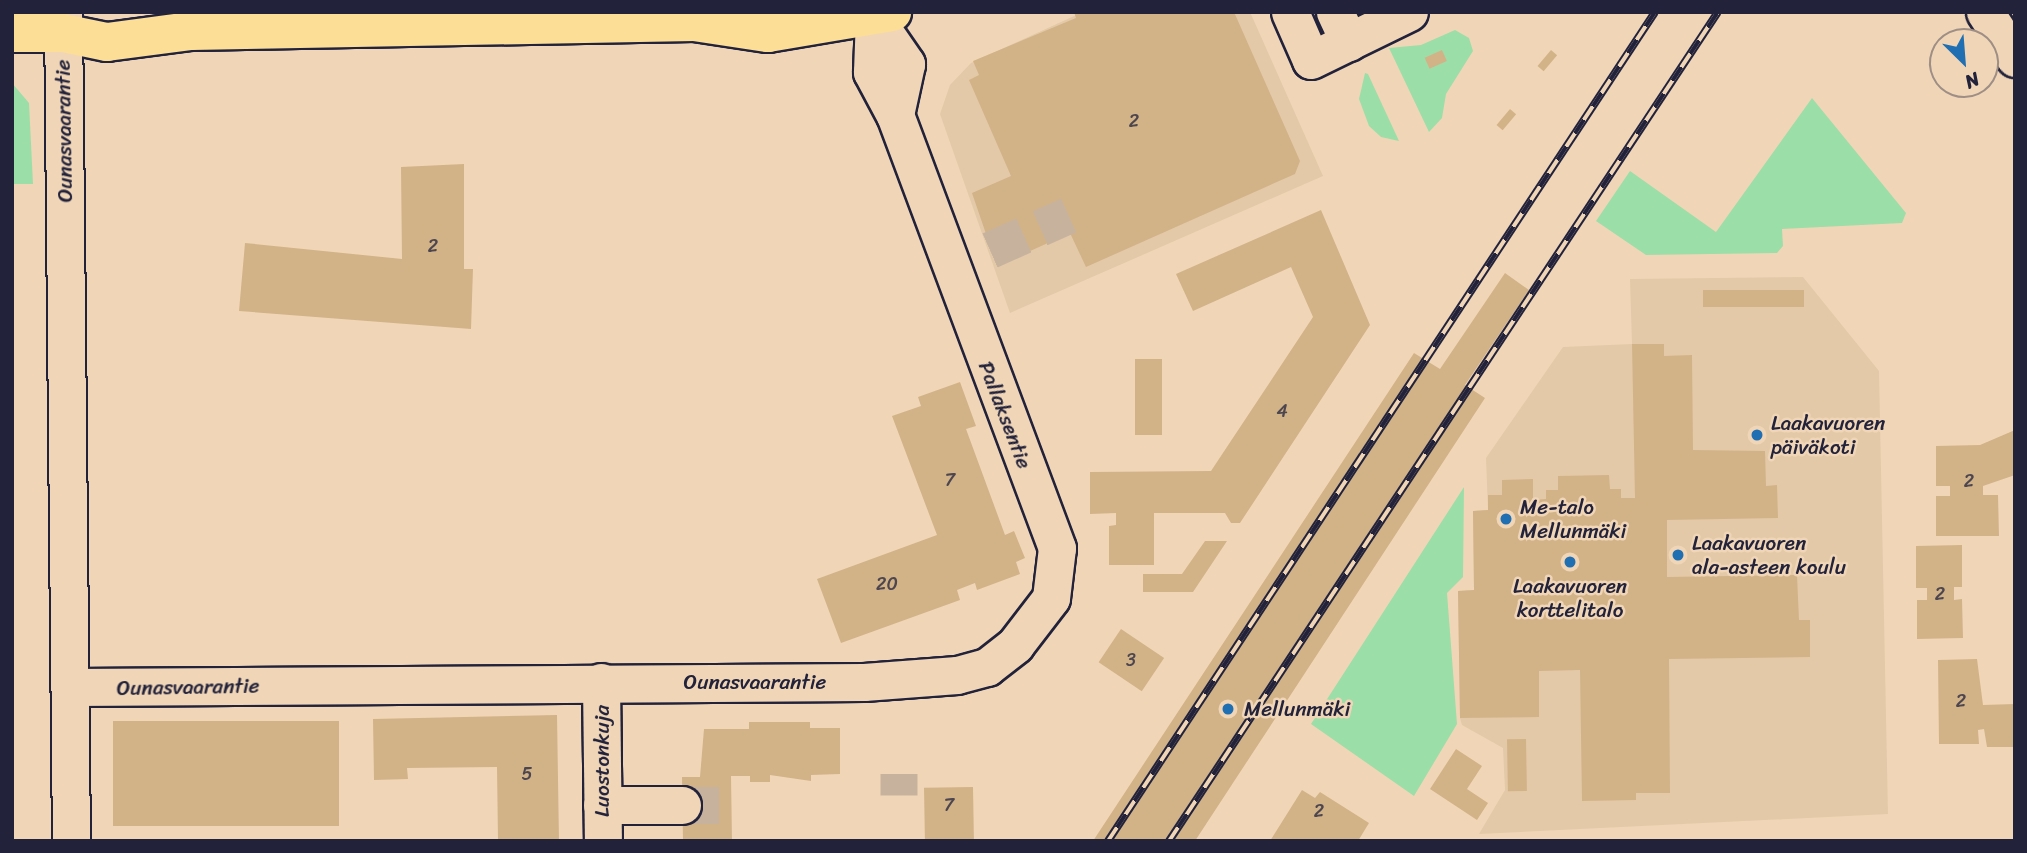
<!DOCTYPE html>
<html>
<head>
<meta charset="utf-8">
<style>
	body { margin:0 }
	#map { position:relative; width:2027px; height:853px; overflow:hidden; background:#f0d6b7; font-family:Sriracha,sans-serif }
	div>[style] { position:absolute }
	.built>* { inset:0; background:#e3c9a7 }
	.green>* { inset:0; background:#9cdea8 }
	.building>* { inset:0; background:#d2b388; transform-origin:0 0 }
	.minor-tunnel>* { height:37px; margin-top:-18.5px; transform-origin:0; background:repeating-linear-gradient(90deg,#c7b29e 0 37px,transparent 0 55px) }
	.roads { filter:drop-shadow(2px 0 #22223b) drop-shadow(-2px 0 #22223b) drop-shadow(0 2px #22223b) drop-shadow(0 -2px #22223b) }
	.minor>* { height:37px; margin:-18.5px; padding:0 18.5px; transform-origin:18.5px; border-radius:18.5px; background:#f0d6b7 }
	.major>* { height:38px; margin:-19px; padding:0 19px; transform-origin:19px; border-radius:19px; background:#fcde96 }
	.rail>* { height:8px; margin-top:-4px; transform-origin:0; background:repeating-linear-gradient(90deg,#f0d6b7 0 16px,#22223b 0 32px); box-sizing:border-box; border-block:2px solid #22223b }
	.dots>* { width:19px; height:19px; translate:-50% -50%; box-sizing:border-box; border:4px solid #f0d6b7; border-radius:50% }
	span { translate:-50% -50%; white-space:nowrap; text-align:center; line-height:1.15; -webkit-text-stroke:5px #f0d6b7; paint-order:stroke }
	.number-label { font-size:18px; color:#4e464e }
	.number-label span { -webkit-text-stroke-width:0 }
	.street-label { font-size:21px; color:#22223b }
	.poi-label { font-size:21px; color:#22223b }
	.left { translate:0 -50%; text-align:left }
	.frame { position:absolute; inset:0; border:14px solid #22223b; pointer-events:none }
	.north { position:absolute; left:1929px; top:28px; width:70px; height:70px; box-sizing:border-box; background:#f0d6b7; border:2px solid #9e8e85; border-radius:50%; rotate:155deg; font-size:19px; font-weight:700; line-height:28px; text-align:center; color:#22223b }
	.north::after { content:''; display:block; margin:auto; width:24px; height:32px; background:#1f6fb2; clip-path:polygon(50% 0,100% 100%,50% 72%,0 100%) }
</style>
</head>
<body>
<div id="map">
	<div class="built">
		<i style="clip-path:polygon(1083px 12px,1250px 12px,1323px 176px,1010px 313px,940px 114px,950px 85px,971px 63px)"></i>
		<i style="clip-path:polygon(1803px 277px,1879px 371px,1888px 814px,1479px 834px,1505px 790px,1503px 748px,1462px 725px,1460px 718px,1458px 591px,1474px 590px,1473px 511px,1488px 510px,1486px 458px,1563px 347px,1632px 344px,1630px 279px)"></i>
	</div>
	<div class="green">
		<i style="clip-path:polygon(1455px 30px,1469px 38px,1473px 51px,1446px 94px,1442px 118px,1429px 132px,1389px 48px,1421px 45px)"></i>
		<i style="clip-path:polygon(1365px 73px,1368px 74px,1399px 141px,1381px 137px,1369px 126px,1359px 99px)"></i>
		<i style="clip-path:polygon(12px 83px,29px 103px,33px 184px,12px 184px)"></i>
		<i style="clip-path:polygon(1812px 98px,1906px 213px,1902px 223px,1782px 229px,1783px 246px,1777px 253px,1646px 255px,1596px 221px,1630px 171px,1716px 232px)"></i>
		<i style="clip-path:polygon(1464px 487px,1463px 577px,1447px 593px,1457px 724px,1414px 796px,1311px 724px)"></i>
	</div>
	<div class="building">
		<i style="clip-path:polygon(1074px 12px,1234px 12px,1300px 161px,1295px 174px,1086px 267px,1070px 233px,997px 266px,972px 193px,1011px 176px,969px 80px,979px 75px,973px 61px,1076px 18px)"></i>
		<i style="left:1442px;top:50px;width:12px;height:19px;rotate:66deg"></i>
		<i style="left:1551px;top:50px;width:8px;height:21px;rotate:40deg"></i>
		<i style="left:1510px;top:109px;width:8px;height:21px;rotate:40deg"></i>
		<i style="clip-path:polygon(464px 164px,464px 269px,473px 269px,471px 329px,239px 311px,245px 243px,402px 259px,401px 167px)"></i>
		<i style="clip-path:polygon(1321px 210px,1370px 325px,1240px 523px,1231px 523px,1225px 513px,1154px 513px,1154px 565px,1109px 565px,1109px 526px,1116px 525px,1116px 513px,1090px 514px,1090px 472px,1211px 471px,1313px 317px,1291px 267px,1193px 311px,1176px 274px)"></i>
		<i style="clip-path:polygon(1505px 273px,1529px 290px,1465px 385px,1485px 398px,1195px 841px,1093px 841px,1414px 353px,1440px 369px)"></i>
		<i style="left:1804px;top:290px;width:17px;height:101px;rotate:90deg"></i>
		<i style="clip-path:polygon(1632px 344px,1664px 344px,1664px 356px,1692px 355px,1693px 450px,1765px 451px,1766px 486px,1777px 485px,1778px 518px,1667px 520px,1667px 577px,1797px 575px,1799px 620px,1810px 620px,1810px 657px,1669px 659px,1670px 793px,1636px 793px,1636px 800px,1582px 801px,1580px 670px,1539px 671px,1539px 717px,1460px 718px,1458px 591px,1474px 590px,1473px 511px,1488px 510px,1488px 495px,1502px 495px,1502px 480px,1533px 479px,1533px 500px,1546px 499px,1546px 490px,1558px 490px,1558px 476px,1609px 475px,1610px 489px,1621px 489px,1621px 498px,1635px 498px)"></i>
		<i style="left:1135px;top:359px;width:27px;height:76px"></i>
		<i style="clip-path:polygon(960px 382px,976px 426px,966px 429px,1005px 535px,1014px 531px,1025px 558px,1016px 562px,1020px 574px,977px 590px,975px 583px,957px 590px,960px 600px,841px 643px,817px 579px,937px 535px,892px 416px,921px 406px,918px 397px)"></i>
		<i style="clip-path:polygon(2015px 430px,2015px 475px,1983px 486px,1983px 495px,1998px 495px,1999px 536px,1936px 536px,1936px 496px,1950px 496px,1950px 486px,1936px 486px,1936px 446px,1980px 445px)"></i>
		<i style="clip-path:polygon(1205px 541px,1227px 541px,1193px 592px,1143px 592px,1143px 574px,1182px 574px)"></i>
		<i style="clip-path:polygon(1962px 545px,1962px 587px,1954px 587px,1954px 600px,1962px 599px,1963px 638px,1917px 639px,1917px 600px,1927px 600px,1927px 588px,1916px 588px,1916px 546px)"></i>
		<i style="left:1121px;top:629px;width:52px;height:40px;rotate:34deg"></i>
		<i style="clip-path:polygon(1977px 659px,1983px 705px,2015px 704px,2015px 747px,1987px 747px,1984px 729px,1978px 730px,1979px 744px,1939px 744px,1938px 660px)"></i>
		<i style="clip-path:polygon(557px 715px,559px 841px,498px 841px,497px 767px,407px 768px,408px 779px,374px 780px,373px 719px)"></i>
		<i style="left:113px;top:721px;width:226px;height:105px"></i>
		<i style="clip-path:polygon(749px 722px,810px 722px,810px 728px,840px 728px,840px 774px,811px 775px,811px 781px,770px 775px,770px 782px,750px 782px,750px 776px,731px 776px,732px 841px,683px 841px,682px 777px,700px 777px,704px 729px,749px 729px)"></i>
		<i style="left:1526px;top:739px;width:52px;height:19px;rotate:89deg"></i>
		<i style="clip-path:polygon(1456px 749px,1482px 766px,1467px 789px,1488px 803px,1477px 820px,1430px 789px)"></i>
		<i style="left:973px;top:787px;width:54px;height:49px;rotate:89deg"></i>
		<i style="clip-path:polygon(1302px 790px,1315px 798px,1320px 792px,1369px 823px,1358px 841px,1270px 841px)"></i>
	</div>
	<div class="minor-tunnel">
		<i style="left:990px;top:250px;width:86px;rotate:-23.9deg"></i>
		<i style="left:899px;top:773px;width:22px;rotate:90deg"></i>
		<i style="left:682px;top:805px;width:49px"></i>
	</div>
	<div class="roads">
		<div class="minor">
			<i style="left:63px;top:12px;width:829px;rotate:89.45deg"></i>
			<i style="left:1290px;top:12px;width:52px;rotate:66.4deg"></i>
			<i style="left:1311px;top:60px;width:109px;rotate:-26.1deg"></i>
			<i style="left:1335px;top:12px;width:33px;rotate:65deg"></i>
			<i style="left:1985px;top:12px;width:55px;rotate:56.9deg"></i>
			<i style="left:871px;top:13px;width:62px;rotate:55.5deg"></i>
			<i style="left:906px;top:64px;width:52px;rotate:102.2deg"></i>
			<i style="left:601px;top:682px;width:159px;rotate:89.3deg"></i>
			<i style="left:72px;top:687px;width:792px;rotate:-0.36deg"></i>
			<i style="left:864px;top:682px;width:93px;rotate:-4.3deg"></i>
			<i style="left:957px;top:675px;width:31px;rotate:-15deg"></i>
			<i style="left:987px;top:667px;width:36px;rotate:-38deg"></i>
			<i style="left:1015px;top:645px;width:59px;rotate:-52.5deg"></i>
			<i style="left:1051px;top:598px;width:50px;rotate:-83.2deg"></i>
			<i style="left:1057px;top:548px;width:462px;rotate:-110.5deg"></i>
			<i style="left:895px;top:115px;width:49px;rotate:-118.1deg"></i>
			<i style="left:872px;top:72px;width:54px;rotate:-87.9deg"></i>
			<i style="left:602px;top:805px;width:80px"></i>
		</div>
		<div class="major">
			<i style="left:12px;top:33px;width:51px"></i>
			<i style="left:63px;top:33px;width:45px;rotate:11.6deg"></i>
			<i style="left:107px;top:42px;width:85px;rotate:-7.5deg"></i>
			<i style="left:191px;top:31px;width:503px;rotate:-1.03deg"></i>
			<i style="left:694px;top:22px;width:75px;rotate:8.5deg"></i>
			<i style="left:768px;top:33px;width:126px;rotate:-9.6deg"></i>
		</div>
	</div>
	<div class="rail">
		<i style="left:1108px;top:841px;width:993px;rotate:-56.58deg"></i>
		<i style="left:1169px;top:841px;width:994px;rotate:-56.49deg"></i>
	</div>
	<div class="dots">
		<i style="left:1757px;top:435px;background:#1f6fb2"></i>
		<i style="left:1506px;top:519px;background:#1f6fb2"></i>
		<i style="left:1678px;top:555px;background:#1f6fb2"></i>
		<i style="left:1570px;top:562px;background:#1f6fb2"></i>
		<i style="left:1228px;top:709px;background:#1f6fb2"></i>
	</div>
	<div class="number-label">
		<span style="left:1134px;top:121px">2</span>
		<span style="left:433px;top:246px">2</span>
		<span style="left:1282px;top:411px">4</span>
		<span style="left:950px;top:480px">7</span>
		<span style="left:1969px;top:481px">2</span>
		<span style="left:887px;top:584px">20</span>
		<span style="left:1940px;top:594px">2</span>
		<span style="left:1131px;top:660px">3</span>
		<span style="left:1961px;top:701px">2</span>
		<span style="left:527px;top:774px">5</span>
		<span style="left:949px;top:805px">7</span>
		<span style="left:1319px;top:811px">2</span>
	</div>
	<div class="street-label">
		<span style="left:64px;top:131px;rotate:-91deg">Ounasvaarantie</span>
		<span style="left:1005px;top:415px;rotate:69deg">Pallaksentie</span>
		<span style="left:755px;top:682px">Ounasvaarantie</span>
		<span style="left:188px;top:687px;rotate:-1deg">Ounasvaarantie</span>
		<span style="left:602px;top:761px;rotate:-90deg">Luostonkuja</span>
	</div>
	<div class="poi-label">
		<span class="left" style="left:1771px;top:435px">Laakavuoren<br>päiväkoti</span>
		<span class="left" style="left:1520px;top:519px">Me-talo<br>Mellunmäki</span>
		<span class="left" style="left:1692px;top:555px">Laakavuoren<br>ala-asteen koulu</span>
		<span style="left:1570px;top:598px">Laakavuoren<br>korttelitalo</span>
		<span class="left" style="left:1244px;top:709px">Mellunmäki</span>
	</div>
	<div class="frame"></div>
	<div class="north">N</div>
</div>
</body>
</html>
